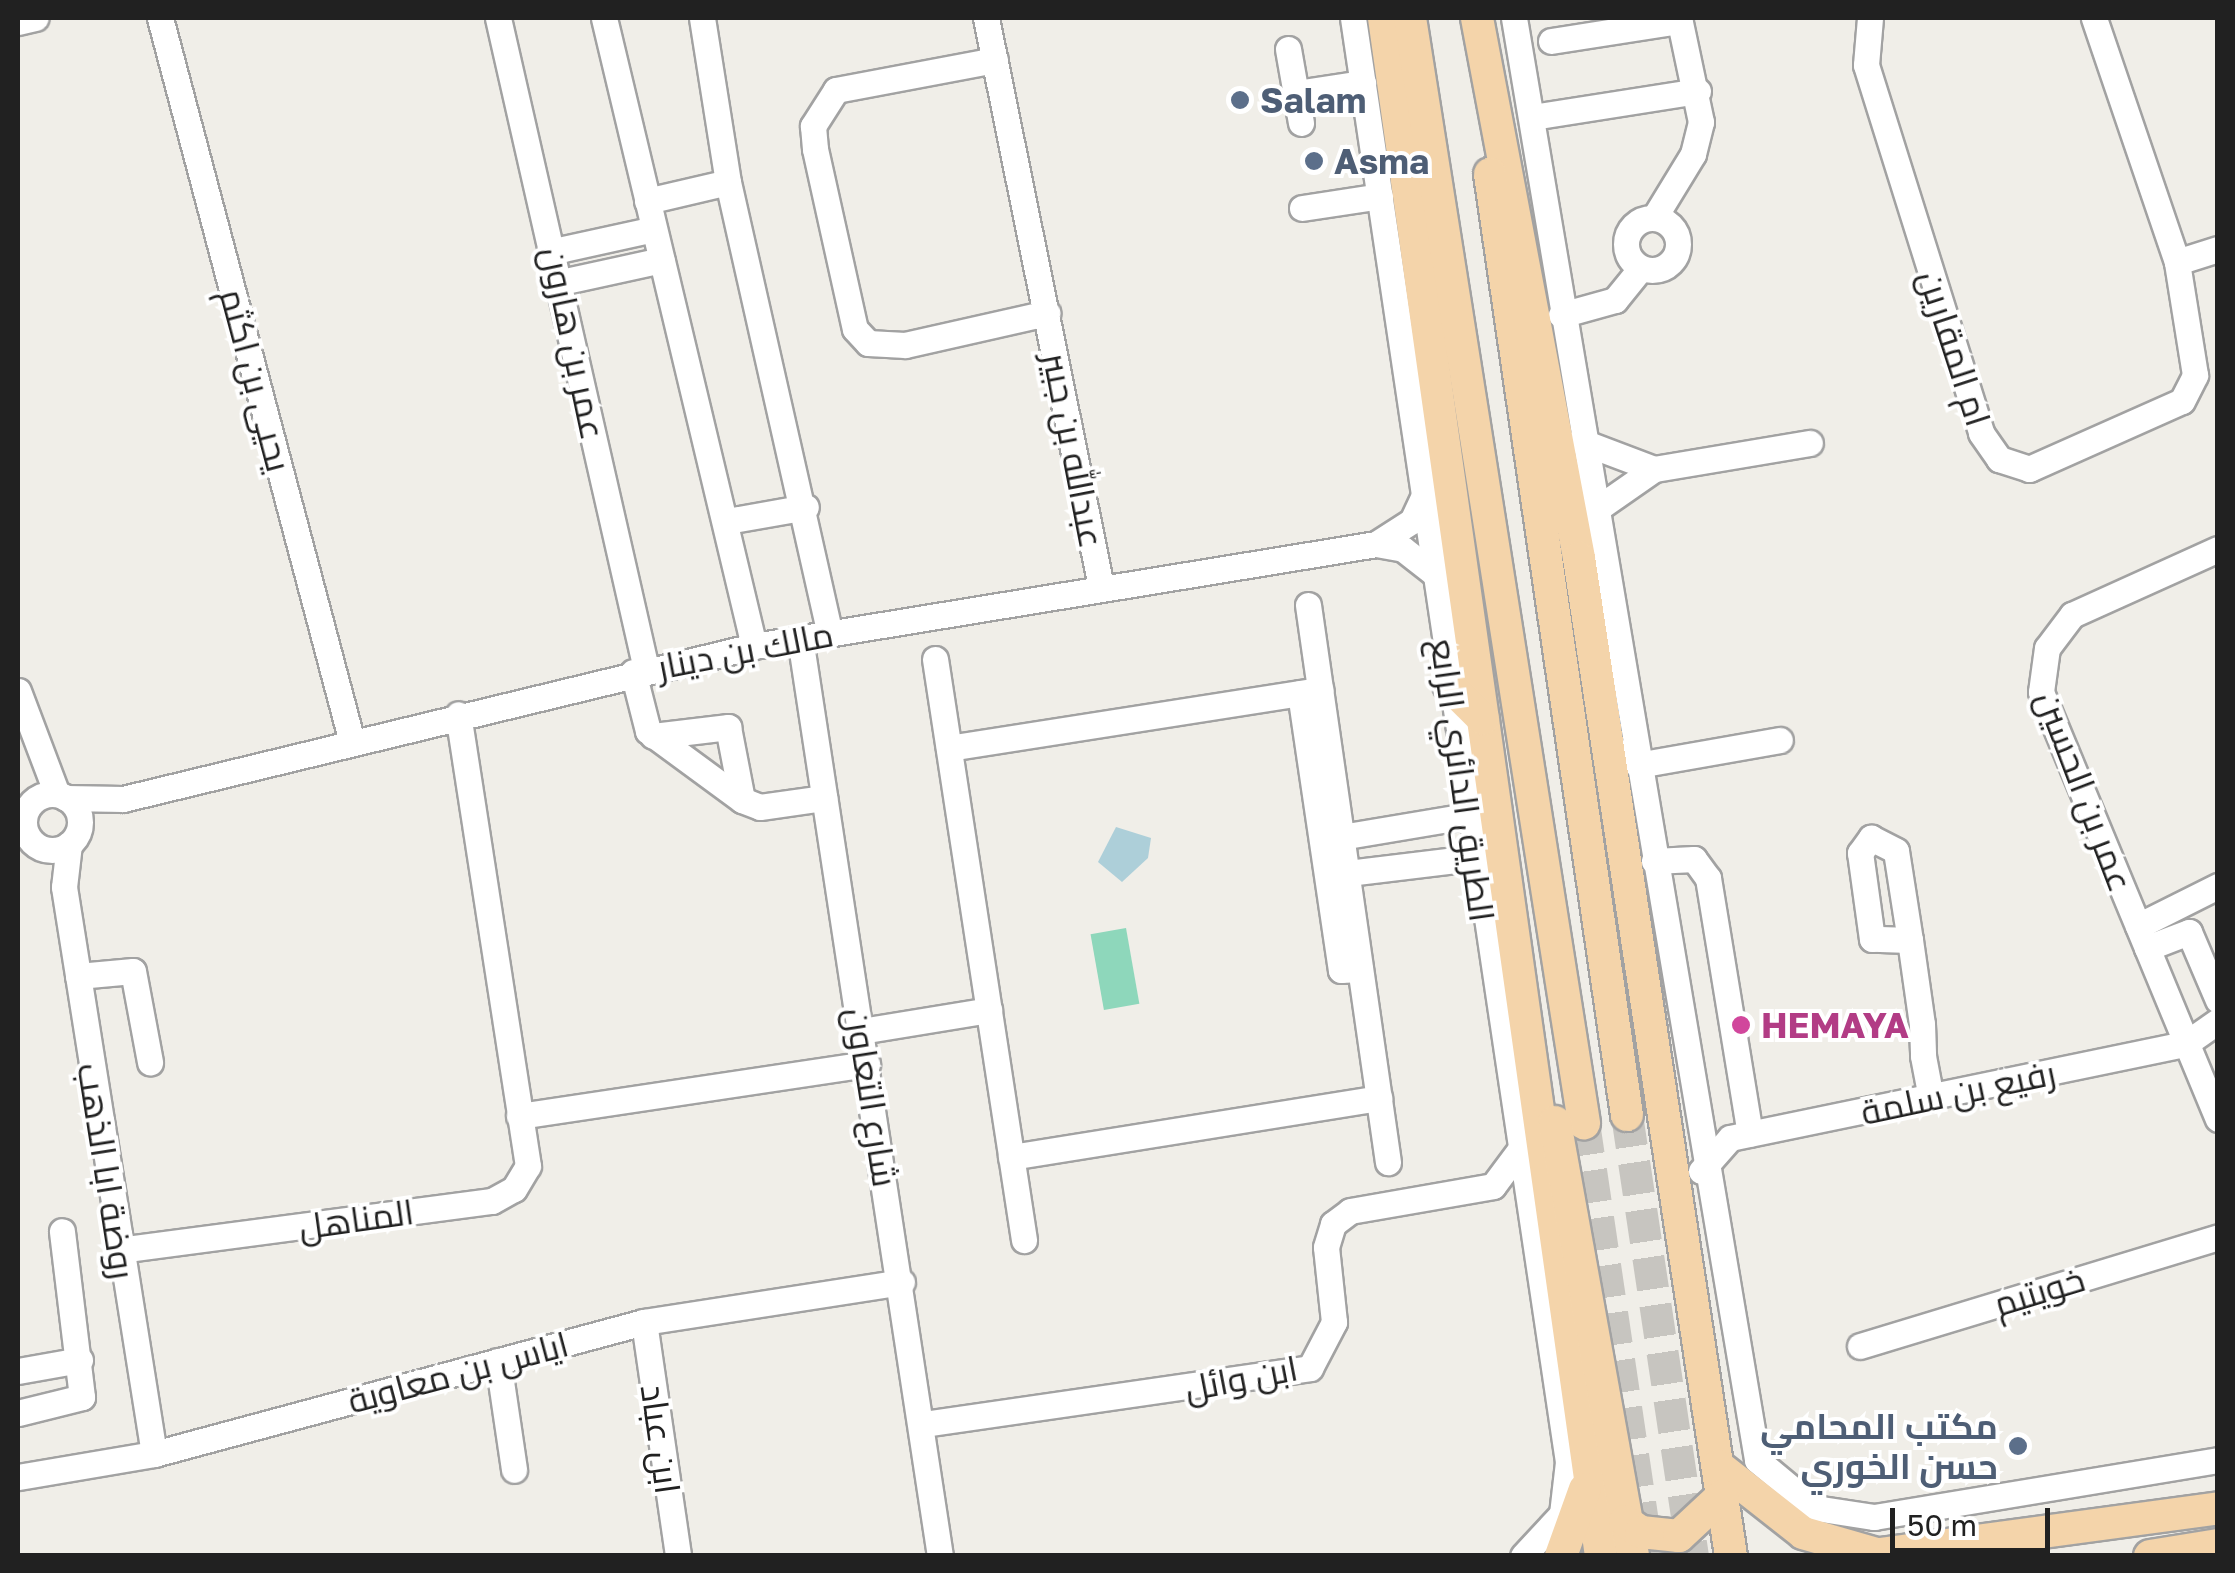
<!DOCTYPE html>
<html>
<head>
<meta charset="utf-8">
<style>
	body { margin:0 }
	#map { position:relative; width:2235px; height:1573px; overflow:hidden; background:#f0eee8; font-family:"Golos Text",Cairo,sans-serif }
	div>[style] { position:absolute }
	.pitch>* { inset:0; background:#8ed7bb; transform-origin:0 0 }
	.water>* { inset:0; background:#adcfd9 }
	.major-tunnel>* { height:32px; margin-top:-16px; transform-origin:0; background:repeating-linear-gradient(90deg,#c7c5c0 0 32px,transparent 0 48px) }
	.roads { filter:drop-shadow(2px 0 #a2a2a2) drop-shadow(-2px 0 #a2a2a2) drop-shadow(0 2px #a2a2a2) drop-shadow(0 -2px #a2a2a2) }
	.minor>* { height:25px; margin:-12.5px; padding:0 12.5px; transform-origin:12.5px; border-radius:12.5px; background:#fff }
	.minor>.ring { margin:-12.5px; padding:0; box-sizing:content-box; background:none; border:25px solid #fff; border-radius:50% }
	.major>* { height:32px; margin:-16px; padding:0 16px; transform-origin:16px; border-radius:16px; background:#f4d4aa }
	.dots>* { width:28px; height:28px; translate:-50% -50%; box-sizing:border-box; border:5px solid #fff; border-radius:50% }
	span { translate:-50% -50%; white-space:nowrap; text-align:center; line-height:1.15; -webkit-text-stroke:8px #fff; paint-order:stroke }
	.service-label { font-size:35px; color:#4e5e75; font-weight:700 }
	.left { translate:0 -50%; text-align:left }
	.right { translate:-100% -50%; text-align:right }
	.street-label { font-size:35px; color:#212121 }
	.hotel-label { font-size:35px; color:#b23c85; font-weight:700 }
	.frame { position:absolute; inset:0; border:20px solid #212121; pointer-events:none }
	.scale { position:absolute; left:1890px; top:1508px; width:160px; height:45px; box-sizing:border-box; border:5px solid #212121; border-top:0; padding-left:12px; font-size:30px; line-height:35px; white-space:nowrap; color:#212121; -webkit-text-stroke:8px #fff; paint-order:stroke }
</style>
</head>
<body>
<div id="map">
	<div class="pitch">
		<i style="left:1126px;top:928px;width:77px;height:36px;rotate:80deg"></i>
	</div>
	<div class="water">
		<i style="clip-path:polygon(1116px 827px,1151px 838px,1148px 858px,1122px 882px,1098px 862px)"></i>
	</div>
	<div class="major-tunnel">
		<i style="left:1627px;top:1115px;width:446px;rotate:81.5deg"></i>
		<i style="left:1584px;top:1123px;width:436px;rotate:81.6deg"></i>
	</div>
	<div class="roads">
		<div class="minor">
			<i style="left:160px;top:18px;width:749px;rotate:75.15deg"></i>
			<i style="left:498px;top:18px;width:668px;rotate:77.19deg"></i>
			<i style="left:604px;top:18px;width:646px;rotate:76.57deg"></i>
			<i style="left:702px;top:18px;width:166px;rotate:81deg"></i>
			<i style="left:728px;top:182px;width:462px;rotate:77.3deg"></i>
			<i style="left:986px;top:18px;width:581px;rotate:78.57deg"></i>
			<i style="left:1353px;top:18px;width:1460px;rotate:81.53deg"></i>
			<i style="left:1568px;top:1462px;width:52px;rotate:96.6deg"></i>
			<i style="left:1562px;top:1514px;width:57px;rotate:132.9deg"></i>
			<i style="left:1514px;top:18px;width:1462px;rotate:80.43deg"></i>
			<i style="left:1757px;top:1460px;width:75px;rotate:39.6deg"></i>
			<i style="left:1815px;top:1508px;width:60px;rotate:8.7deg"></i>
			<i style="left:1874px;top:1517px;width:349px;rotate:-9.4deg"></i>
			<i style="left:1870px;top:18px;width:47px;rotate:94.9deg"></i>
			<i style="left:1866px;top:65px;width:386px;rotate:72.6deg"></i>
			<i style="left:1981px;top:433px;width:32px;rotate:55deg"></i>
			<i style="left:1999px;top:459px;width:32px;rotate:18deg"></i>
			<i style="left:2029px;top:469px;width:167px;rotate:-24deg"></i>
			<i style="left:2182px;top:401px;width:29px;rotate:-63deg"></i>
			<i style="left:2195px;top:375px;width:114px;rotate:-99.1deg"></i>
			<i style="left:2177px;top:262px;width:258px;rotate:-108.8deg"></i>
			<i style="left:18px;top:22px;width:18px;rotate:-13deg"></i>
			<i style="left:1551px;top:41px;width:130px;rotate:-8.9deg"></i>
			<i style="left:1288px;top:49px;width:75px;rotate:80deg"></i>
			<i style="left:995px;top:60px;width:162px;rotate:169.3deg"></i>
			<i style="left:836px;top:90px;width:43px;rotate:122.6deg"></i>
			<i style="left:813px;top:126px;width:23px;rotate:85deg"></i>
			<i style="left:815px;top:149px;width:184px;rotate:77.5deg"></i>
			<i style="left:855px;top:329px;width:19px;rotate:47deg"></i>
			<i style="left:868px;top:343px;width:37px;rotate:3deg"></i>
			<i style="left:905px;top:345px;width:146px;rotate:-12.7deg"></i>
			<i style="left:1296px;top:93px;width:68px;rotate:-8.5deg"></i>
			<i style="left:1532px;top:117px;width:168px;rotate:-8.9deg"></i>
			<i style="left:647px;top:201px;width:83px;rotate:-13.2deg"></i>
			<i style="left:1302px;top:208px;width:79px;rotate:-8.7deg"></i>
			<i class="ring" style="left:1626px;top:218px;width:27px;height:27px"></i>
			<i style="left:1654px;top:218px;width:75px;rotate:-58.6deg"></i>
			<i style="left:1693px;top:154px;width:33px;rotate:-76deg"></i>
			<i style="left:1701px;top:122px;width:106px;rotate:-101.9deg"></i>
			<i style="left:554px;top:251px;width:102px;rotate:-12.4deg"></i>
			<i style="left:2177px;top:262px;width:43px;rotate:-17.6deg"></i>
			<i style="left:561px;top:282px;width:103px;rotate:-12.3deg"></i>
			<i style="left:1561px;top:315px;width:56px;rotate:-15.5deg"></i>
			<i style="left:1615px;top:300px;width:41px;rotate:-50.9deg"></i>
			<i style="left:1580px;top:441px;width:79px;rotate:20.7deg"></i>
			<i style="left:1591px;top:513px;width:77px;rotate:-34.9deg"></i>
			<i style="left:1654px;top:469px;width:158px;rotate:-9.5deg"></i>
			<i style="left:727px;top:521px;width:80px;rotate:-10deg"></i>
			<i style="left:1376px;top:544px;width:27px;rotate:10deg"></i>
			<i style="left:1403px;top:549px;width:41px;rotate:38deg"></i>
			<i style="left:2218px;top:549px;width:160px;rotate:155.7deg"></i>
			<i style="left:2072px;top:615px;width:41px;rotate:127.1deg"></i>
			<i style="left:2047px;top:648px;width:44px;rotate:97.8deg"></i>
			<i style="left:2041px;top:692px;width:462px;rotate:67.5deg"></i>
			<i style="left:1308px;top:605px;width:563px;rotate:81.83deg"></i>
			<i style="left:800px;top:638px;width:929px;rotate:81.33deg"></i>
			<i style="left:935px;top:659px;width:588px;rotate:81.29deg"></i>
			<i style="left:633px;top:672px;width:61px;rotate:75.7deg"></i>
			<i style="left:648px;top:731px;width:117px;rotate:36.3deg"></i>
			<i style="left:742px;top:800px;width:19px;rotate:21deg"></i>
			<i style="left:760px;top:807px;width:65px;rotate:-8deg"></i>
			<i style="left:18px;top:691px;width:110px;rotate:69.3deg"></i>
			<i style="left:1300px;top:693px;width:280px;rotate:81.6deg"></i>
			<i style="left:1341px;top:970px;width:19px;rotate:-3deg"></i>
			<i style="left:653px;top:736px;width:76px;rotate:-6.8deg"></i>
			<i style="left:728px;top:727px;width:74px;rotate:79.1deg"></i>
			<i style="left:949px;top:748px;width:376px;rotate:-8.9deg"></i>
			<i style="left:1626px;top:752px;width:18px;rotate:47deg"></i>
			<i style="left:1638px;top:765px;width:144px;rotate:-10deg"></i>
			<i class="ring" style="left:24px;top:794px;width:31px;height:31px"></i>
			<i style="left:66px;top:798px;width:57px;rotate:1deg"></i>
			<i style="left:123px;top:799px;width:649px;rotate:-13.63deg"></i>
			<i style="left:754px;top:646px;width:630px;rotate:-9.31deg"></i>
			<i style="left:1376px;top:544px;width:43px;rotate:-32.6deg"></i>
			<i style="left:1412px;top:521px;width:29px;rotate:-65deg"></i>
			<i style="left:1341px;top:837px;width:127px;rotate:-9.5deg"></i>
			<i style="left:69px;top:844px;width:43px;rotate:96.6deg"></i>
			<i style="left:64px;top:887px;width:574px;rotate:80.98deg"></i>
			<i style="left:1654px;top:861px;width:40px;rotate:-2.9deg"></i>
			<i style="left:1694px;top:859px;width:24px;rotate:54deg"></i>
			<i style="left:1708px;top:878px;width:259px;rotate:80.7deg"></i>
			<i style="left:1348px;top:873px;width:125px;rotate:-6.9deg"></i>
			<i style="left:2138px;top:926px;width:89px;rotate:-26.6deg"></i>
			<i style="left:1910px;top:940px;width:38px;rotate:-178deg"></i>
			<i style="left:1872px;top:939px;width:87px;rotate:-97.9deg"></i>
			<i style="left:1860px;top:853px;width:19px;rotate:-54deg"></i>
			<i style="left:1871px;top:838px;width:28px;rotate:27deg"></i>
			<i style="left:1896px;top:851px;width:90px;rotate:81.1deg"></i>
			<i style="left:1910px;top:940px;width:85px;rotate:81.9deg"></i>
			<i style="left:1922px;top:1024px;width:32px;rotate:88deg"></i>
			<i style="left:1923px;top:1056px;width:43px;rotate:79.2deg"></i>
			<i style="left:2147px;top:948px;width:45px;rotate:-20.9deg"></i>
			<i style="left:2189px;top:932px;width:74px;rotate:66.9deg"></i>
			<i style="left:78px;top:976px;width:55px;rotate:-5.2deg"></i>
			<i style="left:133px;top:971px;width:93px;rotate:79.4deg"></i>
			<i style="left:861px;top:1031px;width:130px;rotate:-9.3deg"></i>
			<i style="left:519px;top:1116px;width:352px;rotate:-8.5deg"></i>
			<i style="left:1011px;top:1157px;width:373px;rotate:-9.1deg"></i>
			<i style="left:1701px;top:1171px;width:44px;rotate:-48.7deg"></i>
			<i style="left:1730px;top:1138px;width:465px;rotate:-11.7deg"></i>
			<i style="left:2185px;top:1044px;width:40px;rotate:-34.9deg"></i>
			<i style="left:119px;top:1250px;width:376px;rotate:-7.5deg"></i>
			<i style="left:492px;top:1201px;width:25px;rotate:-29deg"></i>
			<i style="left:514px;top:1189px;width:27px;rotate:-59deg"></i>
			<i style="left:528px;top:1166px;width:457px;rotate:-98.8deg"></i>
			<i style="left:644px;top:1322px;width:236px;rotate:81.7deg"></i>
			<i style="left:1860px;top:1346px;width:374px;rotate:-16.9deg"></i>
			<i style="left:498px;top:1361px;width:110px;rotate:81.6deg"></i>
			<i style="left:18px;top:1371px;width:63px;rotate:-10.1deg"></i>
			<i style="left:18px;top:1413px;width:66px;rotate:-14deg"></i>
			<i style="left:82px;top:1397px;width:167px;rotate:-96.9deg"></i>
			<i style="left:923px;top:1424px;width:391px;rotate:-8.2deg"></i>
			<i style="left:1310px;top:1368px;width:52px;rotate:-62.4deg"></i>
			<i style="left:1334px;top:1322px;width:75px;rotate:-96.1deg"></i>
			<i style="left:1326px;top:1247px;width:24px;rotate:-73deg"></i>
			<i style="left:1333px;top:1224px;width:21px;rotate:-37deg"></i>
			<i style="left:1350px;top:1211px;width:145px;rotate:-9.9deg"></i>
			<i style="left:1493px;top:1186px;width:44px;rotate:-53.4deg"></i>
			<i style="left:18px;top:1477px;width:138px;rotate:-9.6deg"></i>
			<i style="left:154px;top:1454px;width:507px;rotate:-15.08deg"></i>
			<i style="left:644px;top:1322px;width:261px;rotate:-8.8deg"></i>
		</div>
		<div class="major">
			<i style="left:1384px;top:18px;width:1553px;rotate:81.97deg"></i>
			<i style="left:1410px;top:18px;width:1119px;rotate:81.05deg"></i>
			<i style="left:1477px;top:18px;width:550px;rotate:79.3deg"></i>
			<i style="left:1579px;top:558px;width:1010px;rotate:81.34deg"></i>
			<i style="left:1490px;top:174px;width:951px;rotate:81.72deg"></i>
			<i style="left:1449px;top:685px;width:48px;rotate:45deg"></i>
			<i style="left:1555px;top:1122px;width:441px;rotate:79.8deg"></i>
			<i style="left:1718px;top:1466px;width:108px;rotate:38.2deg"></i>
			<i style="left:1803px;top:1533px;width:76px;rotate:16deg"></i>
			<i style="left:1625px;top:1521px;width:19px;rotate:35deg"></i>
			<i style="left:1641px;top:1532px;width:38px;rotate:6deg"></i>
			<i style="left:1679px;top:1536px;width:59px;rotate:-42.9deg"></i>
			<i style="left:1561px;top:1556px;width:71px;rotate:-70.3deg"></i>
			<i style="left:1865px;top:1556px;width:356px;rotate:-7.7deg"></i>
			<i style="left:2150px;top:1556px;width:69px;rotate:-9.2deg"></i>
		</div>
	</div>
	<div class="dots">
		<i style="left:1240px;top:100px;background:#5c6f8a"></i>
		<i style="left:1314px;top:161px;background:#5c6f8a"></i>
		<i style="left:1741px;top:1025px;background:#d1479c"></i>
		<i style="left:2018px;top:1446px;background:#5c6f8a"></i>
	</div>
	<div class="service-label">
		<span class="left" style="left:1260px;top:100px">Salam</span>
		<span class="left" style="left:1334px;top:161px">Asma</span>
		<span class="right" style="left:1998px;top:1446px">مكتب المحامي<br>حسن الخوري</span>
	</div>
	<div class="street-label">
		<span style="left:574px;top:343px;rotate:78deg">عمر بن هارون</span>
		<span style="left:1955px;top:348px;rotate:72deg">ام المقارين</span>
		<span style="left:256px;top:380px;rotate:75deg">يحيى بن اكثم</span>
		<span style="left:1074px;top:450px;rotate:79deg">عبدالله بن جبير</span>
		<span style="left:745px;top:650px;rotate:-11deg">مالك بن دينار</span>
		<span style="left:1463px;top:780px;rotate:82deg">الطريق الدائري الرابع</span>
		<span style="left:2085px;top:791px;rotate:69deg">عمر بن الحسين</span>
		<span style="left:1958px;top:1092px;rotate:-12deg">رفيع بن سلمة</span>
		<span style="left:872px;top:1097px;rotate:81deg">شارع التعاون</span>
		<span style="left:107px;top:1171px;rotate:81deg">روضة ابا الذهب</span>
		<span style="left:356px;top:1219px;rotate:-8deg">المناهل</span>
		<span style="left:2039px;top:1291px;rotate:-17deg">خويتيم</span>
		<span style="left:458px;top:1372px;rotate:-15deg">اياس بن معاوية</span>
		<span style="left:1241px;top:1378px;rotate:-11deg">ابن وائل</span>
		<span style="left:661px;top:1439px;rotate:82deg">ابن عباد</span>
	</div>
	<div class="hotel-label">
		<span class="left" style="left:1761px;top:1025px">HEMAYA</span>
	</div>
	<div class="frame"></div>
	<div class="scale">50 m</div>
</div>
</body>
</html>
